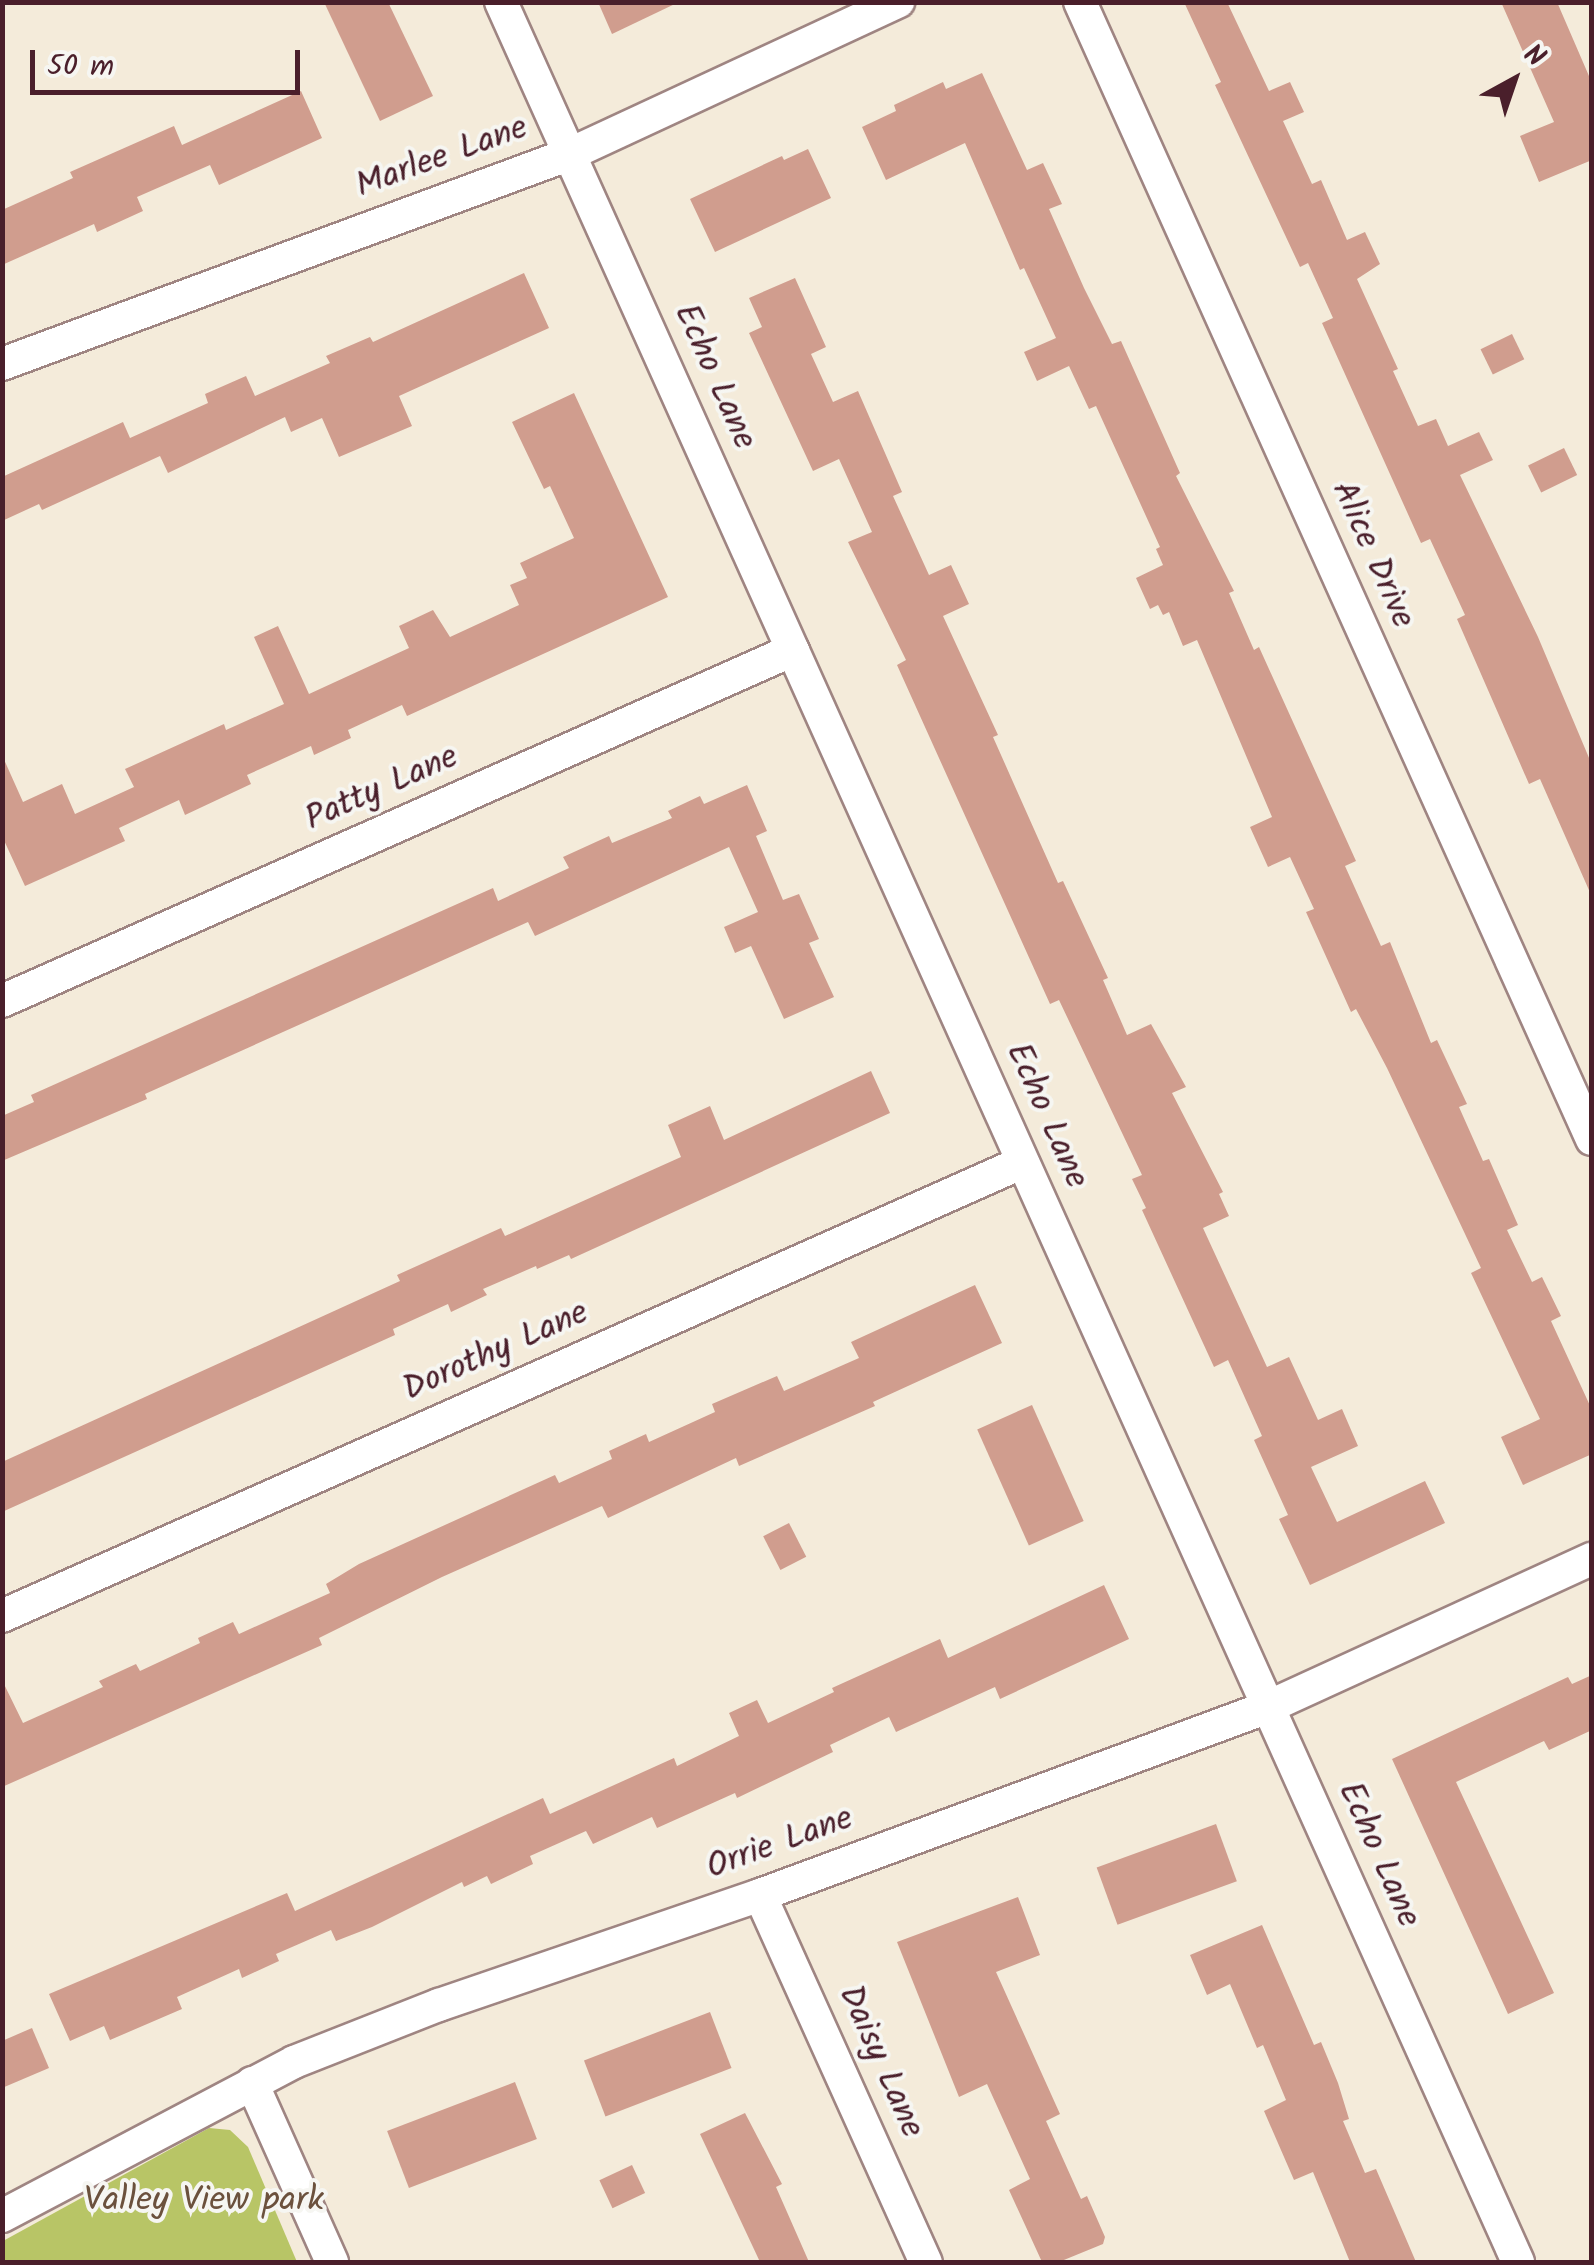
<!DOCTYPE html>
<html>
<head>
<meta charset="utf-8">
<style>
	body { margin:0 }
	#map { position:relative; width:1594px; height:2265px; overflow:hidden; background:#f4ebda; font-family:Kalam,sans-serif }
	div>[style] { position:absolute }
	.green>* { inset:0; background:#b8c566 }
	.building>* { inset:0; background:#d09d8e; transform-origin:0 0 }
	.roads { filter:drop-shadow(2px 0 #9f8582) drop-shadow(-2px 0 #9f8582) drop-shadow(0 2px #9f8582) drop-shadow(0 -2px #9f8582) }
	.street>* { height:32px; margin:-16px; padding:0 16px; transform-origin:16px; border-radius:16px; background:#fff }
	span { translate:-50% -50%; white-space:nowrap; text-align:center; line-height:1.15; -webkit-text-stroke:8px #f6f6f2; paint-order:stroke }
	.street-label { font-size:35px; color:#4a1f2b }
	.park-label { font-size:35px; color:#6b513d }
	.frame { position:absolute; inset:0; border:5px solid #4a1f2b; pointer-events:none }
	.north { position:absolute; left:1464px; top:30px; width:100px; height:100px; -webkit-text-stroke:8px #f6f6f2; paint-order:stroke; rotate:40deg; font-size:28px; font-weight:700; line-height:40px; text-align:center; color:#4a1f2b }
	.north::after { content:''; display:block; margin:auto; width:35px; height:45px; background:#4a1f2b; clip-path:polygon(50% 0,100% 100%,50% 72%,0 100%) }
	.scale { position:absolute; left:30px; top:50px; width:270px; height:45px; box-sizing:border-box; border:5px solid #4a1f2b; border-top:0; padding-left:12px; font-size:30px; line-height:35px; white-space:nowrap; color:#4a1f2b; -webkit-text-stroke:8px #f6f6f2; paint-order:stroke }
</style>
</head>
<body>
<div id="map">
	<div class="green">
		<i style="clip-path:polygon(209px 2128px,230px 2130px,248px 2147px,297px 2262px,3px 2262px,3px 2241px)"></i>
	</div>
	<div class="building">
		<i style="clip-path:polygon(324px 2px,388px 2px,433px 96px,380px 121px)"></i>
		<i style="clip-path:polygon(598px 2px,679px 2px,612px 34px)"></i>
		<i style="clip-path:polygon(1184px 2px,1227px 2px,1269px 91px,1290px 82px,1304px 112px,1283px 121px,1312px 184px,1321px 180px,1347px 240px,1365px 232px,1380px 264px,1357px 279px,1398px 369px,1393px 371px,1418px 426px,1436px 419px,1448px 446px,1479px 432px,1493px 460px,1460px 475px,1538px 637px,1592px 765px,1592px 897px,1540px 779px,1529px 784px,1457px 619px,1465px 615px,1430px 539px,1421px 543px,1322px 323px,1333px 318px,1308px 263px,1300px 267px,1215px 85px,1221px 82px)"></i>
		<i style="clip-path:polygon(1501px 2px,1557px 2px,1592px 83px,1592px 160px,1539px 182px,1520px 136px,1554px 122px)"></i>
		<i style="clip-path:polygon(982px 73px,1027px 170px,1043px 163px,1062px 204px,1049px 209px,1084px 288px,1112px 344px,1121px 341px,1180px 473px,1176px 476px,1234px 591px,1229px 593px,1254px 650px,1259px 647px,1356px 861px,1345px 866px,1381px 946px,1390px 942px,1431px 1043px,1437px 1040px,1467px 1104px,1459px 1107px,1483px 1161px,1489px 1159px,1518px 1225px,1507px 1230px,1532px 1282px,1542px 1277px,1561px 1316px,1551px 1321px,1592px 1410px,1592px 1454px,1523px 1485px,1501px 1437px,1540px 1419px,1471px 1273px,1481px 1268px,1387px 1068px,1356px 1009px,1351px 1012px,1306px 912px,1314px 909px,1290px 857px,1268px 867px,1250px 827px,1272px 817px,1197px 640px,1183px 646px,1169px 612px,1163px 615px,1158px 605px,1150px 609px,1136px 578px,1163px 565px,1156px 549px,1160px 547px,1096px 406px,1089px 409px,1069px 366px,1037px 381px,1024px 352px,1056px 338px,1024px 268px,1020px 270px,965px 143px,886px 180px,862px 127px,896px 111px,894px 105px,943px 82px,946px 89px)"></i>
		<i style="clip-path:polygon(301px 91px,322px 138px,219px 185px,210px 165px,137px 197px,143px 211px,97px 232px,94px 224px,2px 265px,2px 210px,73px 178px,70px 172px,174px 126px,182px 145px)"></i>
		<i style="clip-path:polygon(808px 149px,831px 198px,715px 252px,690px 199px,782px 156px,784px 160px)"></i>
		<i style="clip-path:polygon(524px 273px,549px 328px,399px 396px,412px 426px,339px 457px,322px 418px,291px 432px,285px 417px,168px 473px,160px 456px,42px 510px,39px 504px,2px 521px,2px 477px,123px 422px,130px 438px,208px 403px,205px 394px,246px 376px,255px 396px,330px 363px,326px 356px,370px 337px,373px 342px)"></i>
		<i style="clip-path:polygon(795px 278px,826px 347px,811px 354px,833px 402px,858px 391px,902px 492px,893px 496px,929px 575px,951px 565px,969px 604px,943px 616px,998px 735px,993px 737px,1058px 883px,1063px 881px,1108px 978px,1103px 980px,1127px 1035px,1151px 1024px,1186px 1087px,1172px 1093px,1223px 1192px,1219px 1194px,1229px 1216px,1203px 1228px,1267px 1367px,1289px 1357px,1318px 1420px,1342px 1409px,1358px 1446px,1311px 1467px,1337px 1522px,1425px 1481px,1445px 1523px,1310px 1585px,1279px 1519px,1288px 1515px,1254px 1440px,1262px 1436px,1228px 1360px,1214px 1367px,1142px 1210px,1146px 1208px,1132px 1179px,1142px 1175px,1059px 1000px,1050px 1004px,897px 665px,906px 660px,848px 542px,872px 532px,839px 459px,813px 471px,749px 333px,762px 327px,749px 298px)"></i>
		<i style="left:1512px;top:334px;width:28px;height:35px;rotate:64deg"></i>
		<i style="clip-path:polygon(574px 393px,668px 597px,407px 716px,402px 705px,348px 730px,351px 738px,314px 755px,311px 746px,247px 775px,251px 784px,185px 815px,179px 800px,119px 828px,125px 841px,25px 886px,2px 836px,2px 755px,23px 802px,62px 784px,75px 814px,134px 787px,125px 769px,224px 724px,226px 730px,284px 704px,254px 637px,278px 626px,309px 694px,409px 648px,399px 626px,433px 610px,450px 637px,519px 605px,510px 585px,527px 578px,520px 563px,574px 538px,550px 486px,544px 489px,512px 422px)"></i>
		<i style="left:1564px;top:448px;width:30px;height:40px;rotate:64deg"></i>
		<i style="clip-path:polygon(747px 785px,767px 831px,756px 836px,783px 900px,799px 894px,819px 939px,809px 943px,834px 997px,784px 1019px,751px 946px,735px 953px,724px 927px,758px 912px,729px 847px,535px 936px,528px 922px,145px 1094px,147px 1099px,2px 1161px,2px 1116px,34px 1102px,31px 1095px,493px 888px,498px 901px,569px 868px,563px 857px,609px 836px,612px 843px,672px 818px,668px 811px,700px 796px,704px 804px)"></i>
		<i style="clip-path:polygon(871px 1071px,890px 1113px,571px 1259px,569px 1255px,537px 1269px,536px 1266px,483px 1289px,487px 1295px,451px 1312px,448px 1304px,393px 1329px,395px 1335px,2px 1512px,2px 1462px,400px 1281px,397px 1275px,501px 1228px,505px 1236px,681px 1157px,668px 1125px,710px 1106px,724px 1140px)"></i>
		<i style="clip-path:polygon(975px 1285px,1002px 1343px,873px 1402px,875px 1406px,739px 1466px,736px 1458px,608px 1518px,602px 1506px,442px 1577px,319px 1638px,322px 1645px,2px 1787px,2px 1680px,23px 1723px,103px 1687px,99px 1681px,136px 1664px,140px 1671px,200px 1643px,198px 1638px,233px 1622px,239px 1634px,330px 1593px,326px 1584px,359px 1564px,555px 1475px,559px 1483px,612px 1459px,609px 1451px,646px 1434px,649px 1442px,715px 1412px,712px 1404px,777px 1376px,784px 1391px,859px 1358px,851px 1342px)"></i>
		<i style="left:1032px;top:1405px;width:127px;height:60px;rotate:66deg"></i>
		<i style="left:789px;top:1523px;width:38px;height:29px;rotate:63deg"></i>
		<i style="clip-path:polygon(1104px 1585px,1129px 1639px,1000px 1699px,995px 1687px,896px 1732px,889px 1717px,830px 1745px,833px 1752px,737px 1798px,735px 1793px,657px 1828px,652px 1817px,593px 1844px,586px 1831px,530px 1856px,533px 1864px,491px 1884px,487px 1876px,464px 1887px,462px 1882px,372px 1927px,336px 1941px,331px 1930px,276px 1954px,279px 1961px,242px 1978px,239px 1969px,177px 1997px,182px 2009px,110px 2040px,104px 2026px,70px 2041px,49px 1994px,287px 1893px,295px 1911px,543px 1798px,550px 1814px,674px 1758px,677px 1766px,739px 1736px,729px 1713px,757px 1700px,768px 1723px,834px 1692px,832px 1688px,940px 1639px,948px 1658px)"></i>
		<i style="clip-path:polygon(1592px 1675px,1592px 1730px,1549px 1750px,1544px 1741px,1456px 1782px,1554px 1993px,1508px 2014px,1392px 1759px,1568px 1677px,1572px 1684px)"></i>
		<i style="left:1216px;top:1824px;width:61px;height:127px;rotate:70deg"></i>
		<i style="clip-path:polygon(1018px 1897px,1040px 1955px,996px 1972px,1060px 2114px,1046px 2121px,1081px 2199px,1087px 2196px,1105px 2237px,1103px 2244px,1059px 2262px,1042px 2262px,1009px 2190px,1030px 2179px,987px 2084px,959px 2097px,897px 1942px)"></i>
		<i style="clip-path:polygon(1262px 1925px,1314px 2045px,1321px 2042px,1338px 2083px,1349px 2119px,1343px 2121px,1365px 2173px,1376px 2169px,1416px 2262px,1350px 2262px,1313px 2172px,1294px 2180px,1264px 2111px,1286px 2100px,1263px 2045px,1257px 2048px,1230px 1984px,1207px 1995px,1190px 1955px)"></i>
		<i style="left:710px;top:2012px;width:60px;height:135px;rotate:69deg"></i>
		<i style="clip-path:polygon(32px 2028px,49px 2068px,2px 2088px,2px 2041px)"></i>
		<i style="left:515px;top:2082px;width:61px;height:137px;rotate:69deg"></i>
		<i style="clip-path:polygon(745px 2113px,782px 2184px,776px 2187px,809px 2262px,760px 2262px,700px 2134px)"></i>
		<i style="left:632px;top:2165px;width:31px;height:36px;rotate:65deg"></i>
	</div>
	<div class="roads">
		<div class="street">
			<i style="left:501px;top:2px;width:2478px;rotate:65.77deg"></i>
			<i style="left:1080px;top:2px;width:1247px;rotate:65.76deg"></i>
			<i style="left:2px;top:364px;width:606px;rotate:-20.29deg"></i>
			<i style="left:570px;top:154px;width:362px;rotate:-24.9deg"></i>
			<i style="left:2px;top:1001px;width:865px;rotate:-23.93deg"></i>
			<i style="left:2px;top:1616px;width:1117px;rotate:-23.97deg"></i>
			<i style="left:760px;top:1895px;width:403px;rotate:65.7deg"></i>
			<i style="left:252px;top:2083px;width:196px;rotate:65.9deg"></i>
			<i style="left:2px;top:2216px;width:330px;rotate:-27.8deg"></i>
			<i style="left:294px;top:2062px;width:156px;rotate:-21.5deg"></i>
			<i style="left:439px;top:2005px;width:339px;rotate:-18.9deg"></i>
			<i style="left:760px;top:1895px;width:542px;rotate:-20.31deg"></i>
			<i style="left:1268px;top:1707px;width:356px;rotate:-24.6deg"></i>
		</div>
	</div>
	<div class="street-label">
		<span style="left:442px;top:158px;rotate:-20deg">Marlee Lane</span>
		<span style="left:714px;top:377px;rotate:66deg">Echo Lane</span>
		<span style="left:1372px;top:555px;rotate:66deg">Alice Drive</span>
		<span style="left:382px;top:789px;rotate:-24deg">Patty Lane</span>
		<span style="left:1046px;top:1116px;rotate:66deg">Echo Lane</span>
		<span style="left:496px;top:1352px;rotate:-24deg">Dorothy Lane</span>
		<span style="left:780px;top:1844px;rotate:-20deg">Orrie Lane</span>
		<span style="left:1378px;top:1855px;rotate:66deg">Echo Lane</span>
		<span style="left:880px;top:2062px;rotate:66deg">Daisy Lane</span>
	</div>
	<div class="park-label">
		<span style="left:204px;top:2201px">Valley View park</span>
	</div>
	<div class="frame"></div>
	<div class="north">N</div>
	<div class="scale">50 m</div>
</div>
</body>
</html>
